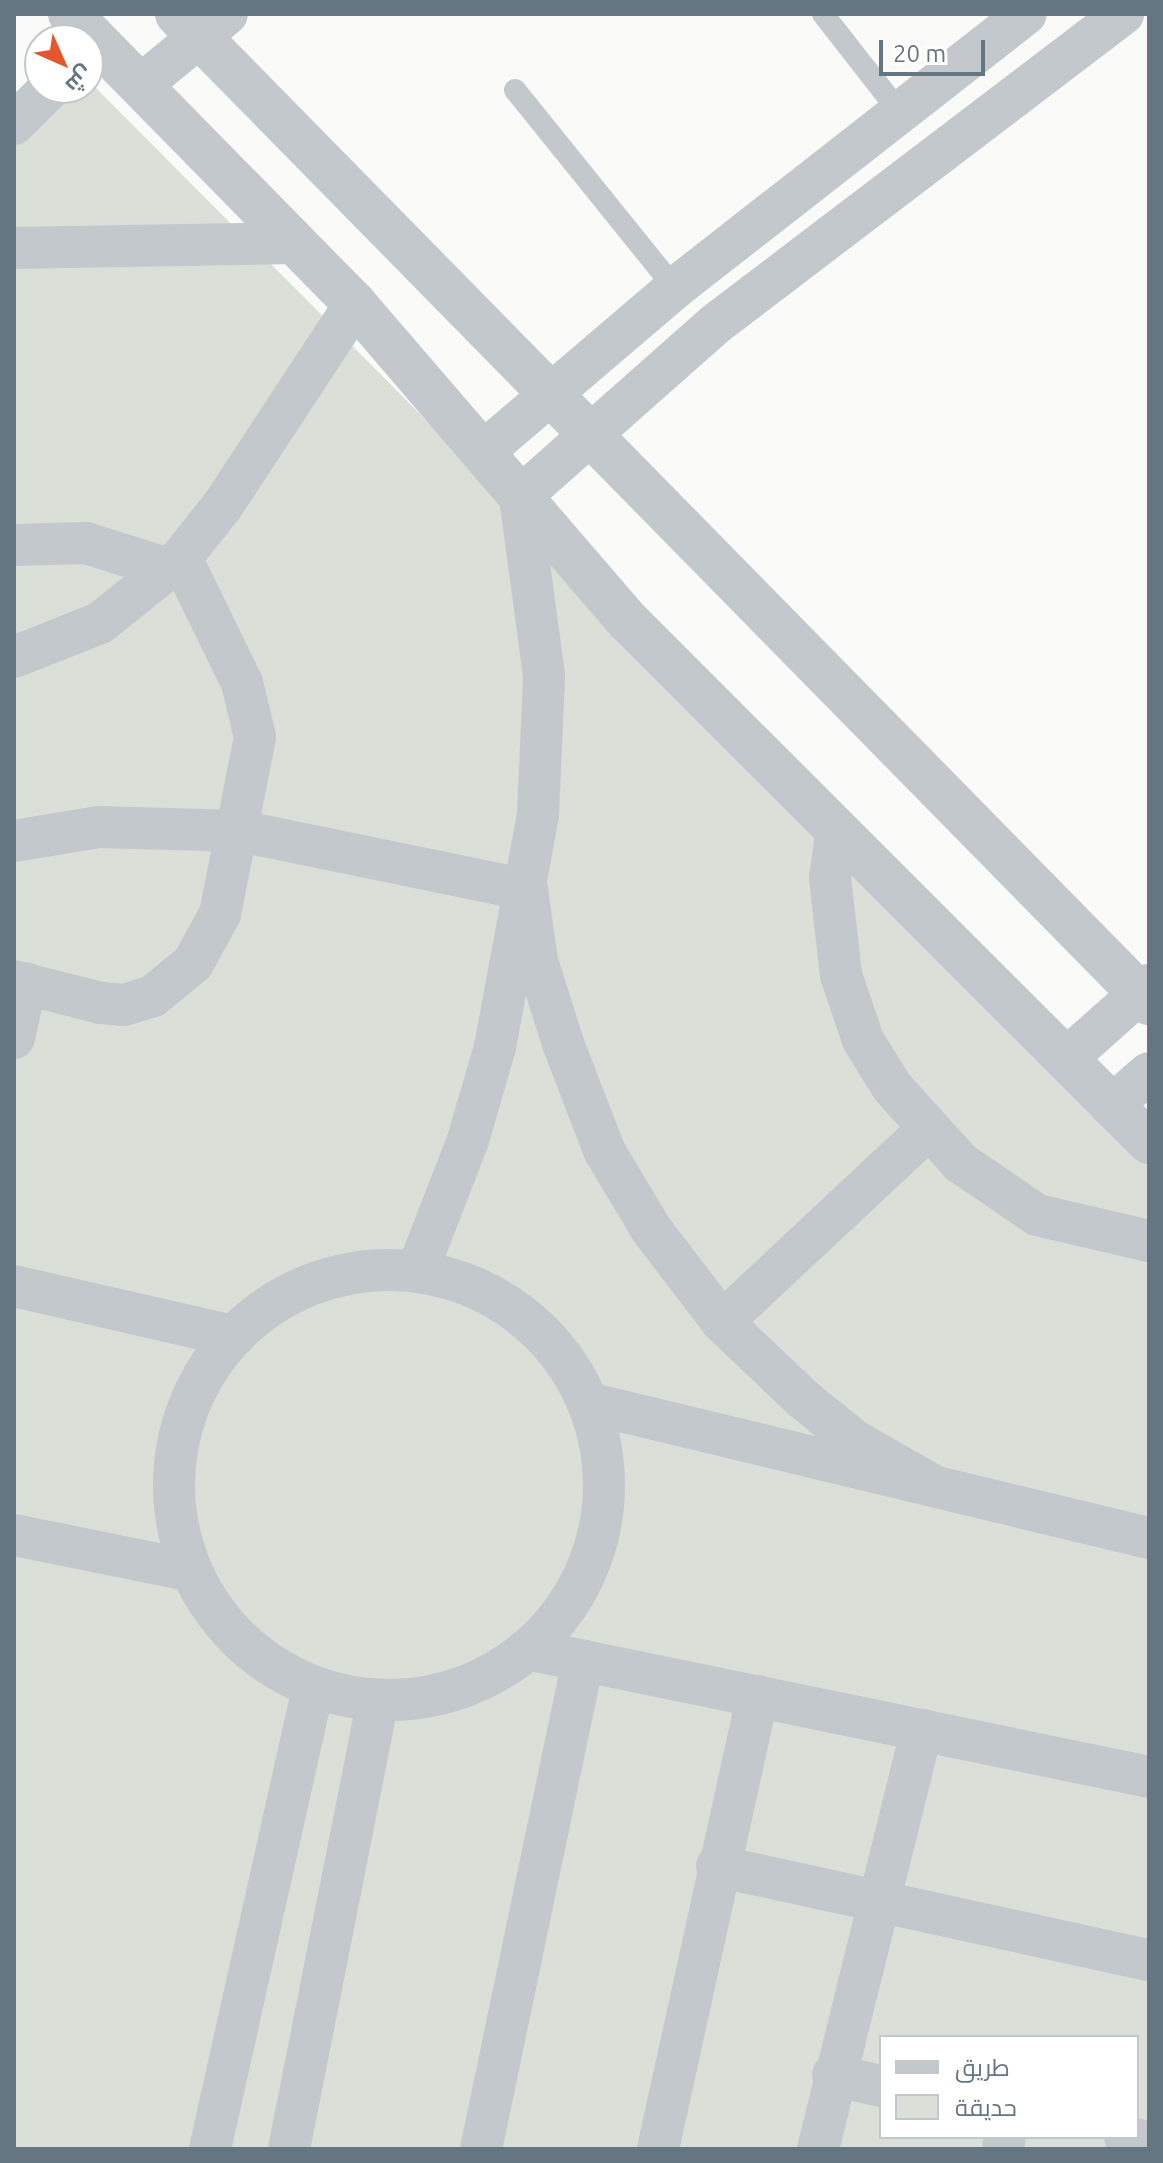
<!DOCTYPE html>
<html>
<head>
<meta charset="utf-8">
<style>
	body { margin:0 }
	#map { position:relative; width:1163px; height:2163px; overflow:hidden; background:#fafaf8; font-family:Ubuntu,Cairo,sans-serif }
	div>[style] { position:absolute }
	.green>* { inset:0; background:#dadfd7 }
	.service>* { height:22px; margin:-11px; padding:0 11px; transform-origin:11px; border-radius:11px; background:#c3c8cc }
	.minor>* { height:42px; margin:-21px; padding:0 21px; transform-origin:21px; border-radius:21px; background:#c3c8cc }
	.minor>.ring { margin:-21px; padding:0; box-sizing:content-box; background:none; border:42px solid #c3c8cc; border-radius:50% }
	.tertiary>* { height:44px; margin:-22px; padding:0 22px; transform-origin:22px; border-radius:22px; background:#c3c8cc }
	span { translate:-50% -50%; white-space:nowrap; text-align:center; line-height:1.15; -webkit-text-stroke:8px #fff; paint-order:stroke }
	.frame { position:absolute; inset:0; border:16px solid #657683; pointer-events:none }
	.legend { position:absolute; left:879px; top:2035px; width:260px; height:104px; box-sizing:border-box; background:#fff; border:2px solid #c1c8cd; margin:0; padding:10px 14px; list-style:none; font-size:24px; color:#657683 }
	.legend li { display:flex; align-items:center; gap:16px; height:40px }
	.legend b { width:40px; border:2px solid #c1c8cd }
	.north { position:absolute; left:24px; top:24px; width:80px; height:80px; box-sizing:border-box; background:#fff; border:2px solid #c1c8cd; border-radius:50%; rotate:135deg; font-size:22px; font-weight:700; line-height:32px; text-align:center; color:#657683 }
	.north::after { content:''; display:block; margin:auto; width:28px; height:36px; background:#e4572e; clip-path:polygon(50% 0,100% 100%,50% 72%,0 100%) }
	.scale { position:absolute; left:879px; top:40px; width:106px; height:36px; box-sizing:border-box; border:4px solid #657683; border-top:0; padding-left:10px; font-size:24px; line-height:28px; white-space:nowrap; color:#657683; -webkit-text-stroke:6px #fff; paint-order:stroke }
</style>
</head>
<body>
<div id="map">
	<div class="green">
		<i style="clip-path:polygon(evenodd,88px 80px,1149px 1147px,1149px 2149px,14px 2149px,14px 127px,55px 88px,88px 88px,88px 80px,881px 2037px,1137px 2037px,1137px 2137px,881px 2137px,881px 2037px)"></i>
	</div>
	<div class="service">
		<i style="left:823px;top:14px;width:122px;rotate:52deg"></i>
		<i style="left:515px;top:90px;width:255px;rotate:51.1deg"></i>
	</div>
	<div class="minor">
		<i style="left:142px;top:84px;width:110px;rotate:-39.5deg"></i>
		<i style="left:14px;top:124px;width:51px;rotate:-45deg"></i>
		<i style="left:14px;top:248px;width:281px;rotate:-1deg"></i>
		<i style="left:483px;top:452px;width:253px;rotate:-40.5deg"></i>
		<i style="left:675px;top:288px;width:445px;rotate:-38deg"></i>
		<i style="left:14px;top:545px;width:72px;rotate:-1.6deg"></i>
		<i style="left:86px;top:543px;width:86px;rotate:17.6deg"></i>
		<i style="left:14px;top:657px;width:92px;rotate:-21.6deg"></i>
		<i style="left:100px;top:623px;width:104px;rotate:-38.7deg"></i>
		<i style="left:181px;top:558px;width:68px;rotate:-51.6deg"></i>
		<i style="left:223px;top:505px;width:240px;rotate:-56.7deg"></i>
		<i style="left:836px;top:835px;width:43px;rotate:97.9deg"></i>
		<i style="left:830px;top:878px;width:98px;rotate:83.5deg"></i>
		<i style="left:841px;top:975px;width:69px;rotate:71.3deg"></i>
		<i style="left:863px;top:1040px;width:55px;rotate:58.3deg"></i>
		<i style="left:892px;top:1087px;width:103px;rotate:47.8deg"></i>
		<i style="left:961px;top:1163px;width:92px;rotate:34.4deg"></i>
		<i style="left:1037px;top:1215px;width:115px;rotate:13.1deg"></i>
		<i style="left:14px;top:841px;width:86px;rotate:-9.4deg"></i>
		<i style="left:99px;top:827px;width:141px;rotate:1.6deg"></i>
		<i style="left:240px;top:831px;width:293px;rotate:11.6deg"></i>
		<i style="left:527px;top:890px;width:72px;rotate:82deg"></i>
		<i style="left:537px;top:961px;width:89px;rotate:72.4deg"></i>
		<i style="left:564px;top:1046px;width:114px;rotate:68.9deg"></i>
		<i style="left:605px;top:1152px;width:90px;rotate:59.1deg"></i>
		<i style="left:651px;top:1229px;width:117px;rotate:52.6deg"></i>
		<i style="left:722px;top:1322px;width:110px;rotate:43.5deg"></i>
		<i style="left:802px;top:1398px;width:68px;rotate:39.1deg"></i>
		<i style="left:855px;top:1441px;width:85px;rotate:29.6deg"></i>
		<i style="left:14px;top:981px;width:90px;rotate:14.2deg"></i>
		<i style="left:101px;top:1003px;width:23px;rotate:5deg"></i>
		<i style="left:124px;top:1005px;width:30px;rotate:-17deg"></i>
		<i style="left:153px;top:996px;width:52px;rotate:-39.5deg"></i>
		<i style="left:193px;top:963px;width:56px;rotate:-61.1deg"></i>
		<i style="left:220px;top:914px;width:180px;rotate:-78.8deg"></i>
		<i style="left:255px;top:737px;width:56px;rotate:-103.5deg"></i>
		<i style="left:242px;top:683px;width:139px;rotate:-116deg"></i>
		<i style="left:14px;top:1038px;width:56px;rotate:-77.7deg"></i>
		<i style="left:1067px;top:1058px;width:110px;rotate:-41.7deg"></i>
		<i style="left:1111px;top:1106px;width:50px;rotate:-41deg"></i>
		<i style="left:418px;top:1269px;width:138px;rotate:-68.8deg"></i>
		<i style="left:468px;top:1140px;width:97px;rotate:-73.8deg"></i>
		<i style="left:495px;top:1047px;width:236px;rotate:-79.5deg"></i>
		<i style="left:538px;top:815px;width:140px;rotate:-87.5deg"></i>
		<i style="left:544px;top:675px;width:180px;rotate:-97.7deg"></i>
		<i style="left:520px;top:497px;width:264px;rotate:-41.5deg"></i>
		<i style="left:718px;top:322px;width:509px;rotate:-37.25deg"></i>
		<i class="ring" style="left:174px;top:1270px;width:388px;height:388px"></i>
		<i style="left:14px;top:1286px;width:224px;rotate:12.9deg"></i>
		<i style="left:722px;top:1322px;width:279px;rotate:-43.1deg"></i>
		<i style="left:592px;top:1404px;width:573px;rotate:13.53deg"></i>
		<i style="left:14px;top:1535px;width:177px;rotate:11.4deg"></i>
		<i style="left:531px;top:1650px;width:631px;rotate:11.61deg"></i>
		<i style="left:717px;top:1866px;width:442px;rotate:12.3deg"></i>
		<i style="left:833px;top:2075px;width:49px;rotate:12.9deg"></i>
		<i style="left:1125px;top:2137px;width:25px;rotate:12deg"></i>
		<i style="left:210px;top:2149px;width:471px;rotate:-77.4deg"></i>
		<i style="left:289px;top:2149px;width:455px;rotate:-78.8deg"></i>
		<i style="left:481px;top:2149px;width:499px;rotate:-78.2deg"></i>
		<i style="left:658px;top:2149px;width:464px;rotate:-77.6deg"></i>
		<i style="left:818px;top:2149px;width:432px;rotate:-76.1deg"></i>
		<i style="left:1003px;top:2149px;width:12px;rotate:-81deg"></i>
	</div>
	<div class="tertiary">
		<i style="left:70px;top:14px;width:407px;rotate:45.5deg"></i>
		<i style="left:355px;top:304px;width:418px;rotate:49.3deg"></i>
		<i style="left:628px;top:621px;width:737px;rotate:45deg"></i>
		<i style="left:177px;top:14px;width:1387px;rotate:45.5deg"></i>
	</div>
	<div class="frame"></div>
	<ul class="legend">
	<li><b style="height:10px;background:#c3c8cc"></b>طريق</li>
	<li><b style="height:22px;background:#dadfd7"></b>حديقة</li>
	</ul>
	<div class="north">ش</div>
	<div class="scale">20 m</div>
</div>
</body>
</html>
